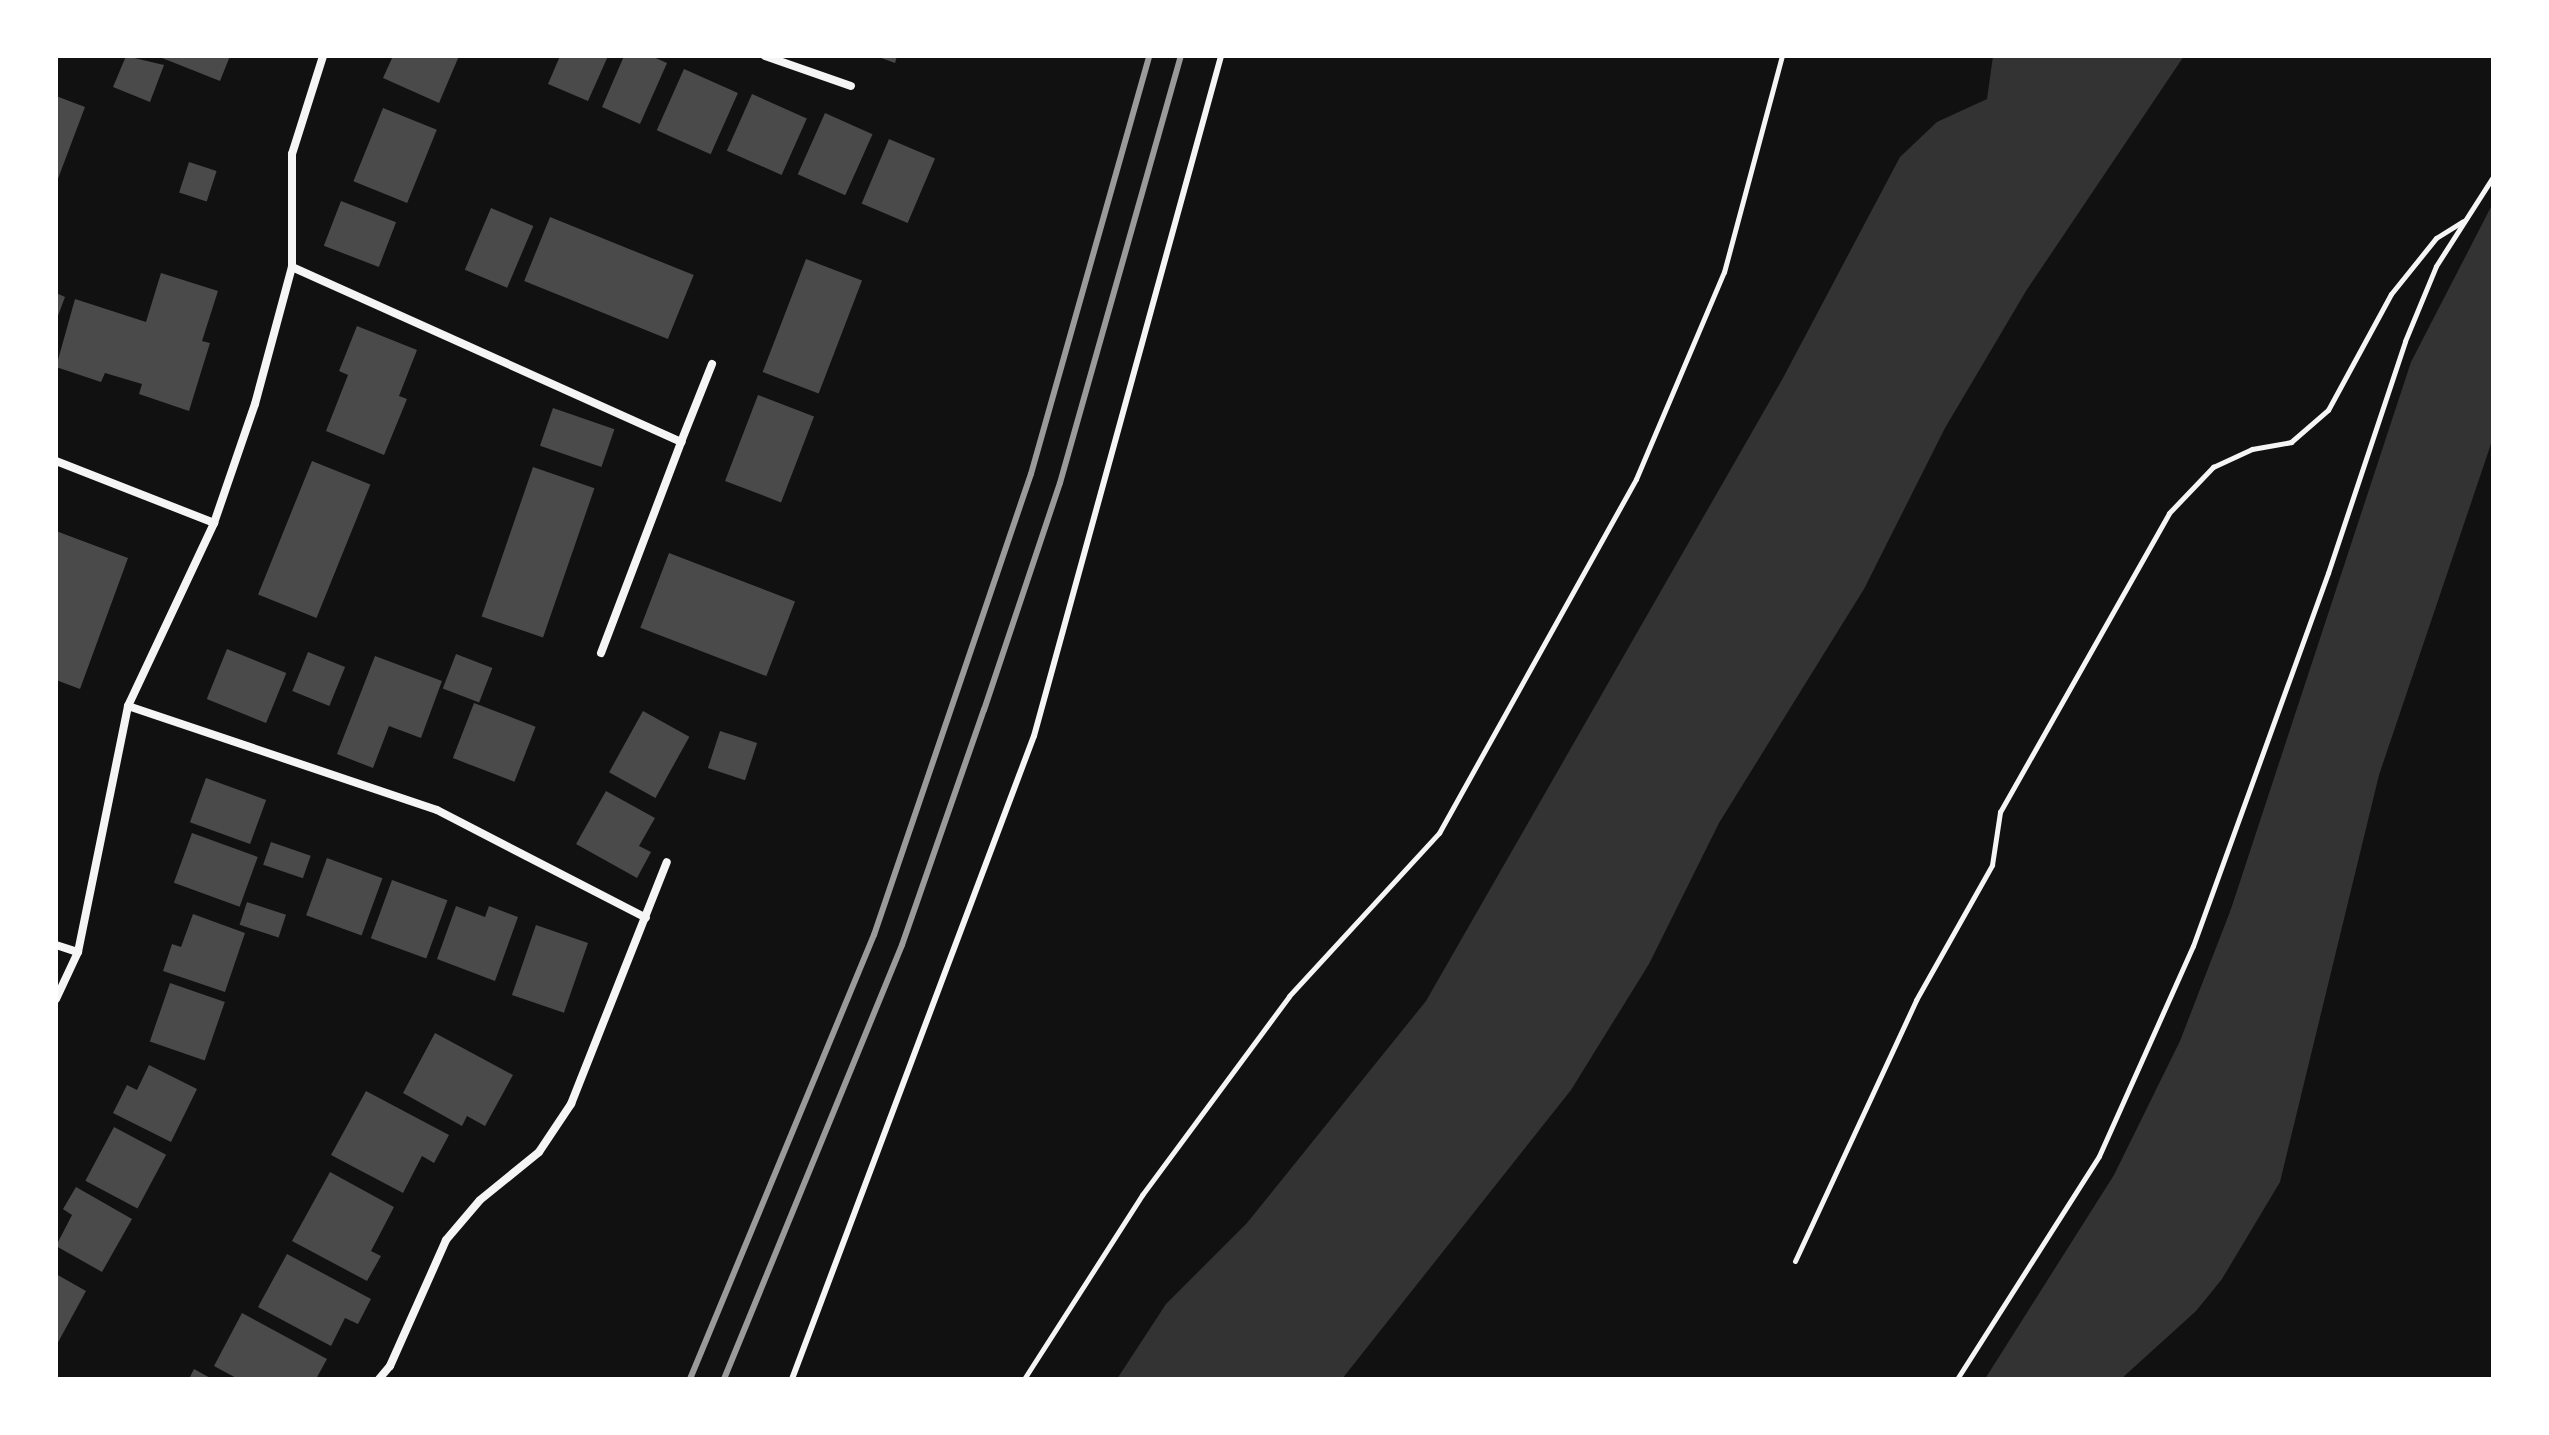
<!DOCTYPE html>
<html>
<head>
<meta charset="utf-8">
<style>
	body { margin:0 }
	#map { position:relative; width:2549px; height:1435px; overflow:hidden; background:#111; font-family:Commissioner,sans-serif }
	div>[style] { position:absolute }
	.water>* { inset:0; background:#333 }
	.building>* { inset:0; background:#4a4a4a; transform-origin:0 0 }
	.path>* { height:5px; margin:-2.5px; padding:0 2.5px; transform-origin:2.5px; border-radius:2.5px; background:#f5f5f5 }
	.service>* { height:6px; margin:-3px; padding:0 3px; transform-origin:3px; border-radius:3px; background:#f5f5f5 }
	.minor>* { height:8px; margin:-4px; padding:0 4px; transform-origin:4px; border-radius:4px; background:#f5f5f5 }
	.rail>* { height:6px; margin:-3px; padding:0 3px; transform-origin:3px; border-radius:3px; background:#9a9a9a }
	span { translate:-50% -50%; white-space:nowrap; text-align:center; line-height:1.15; -webkit-text-stroke:6px #fff; paint-order:stroke }
	.frame { position:absolute; inset:0; border:58px solid #fff; pointer-events:none }
</style>
</head>
<body>
<div id="map">
	<div class="water">
		<i style="clip-path:polygon(1993px 56px,2184px 56px,2026px 291px,1945px 428px,1864px 589px,1719px 823px,1649px 964px,1571px 1090px,1342px 1379px,1117px 1379px,1166px 1304px,1247px 1223px,1426px 1001px,1783px 378px,1900px 157px,1937px 122px,1987px 99px)"></i>
		<i style="clip-path:polygon(2493px 203px,2493px 438px,2379px 775px,2280px 1182px,2222px 1279px,2196px 1311px,2121px 1379px,1985px 1379px,2114px 1175px,2180px 1041px,2231px 909px,2411px 362px)"></i>
	</div>
	<div class="building">
		<i style="clip-path:polygon(126px 56px,164px 65px,150px 102px,113px 87px)"></i>
		<i style="clip-path:polygon(157px 56px,230px 56px,220px 81px)"></i>
		<i style="clip-path:polygon(393px 56px,459px 56px,439px 103px,383px 78px)"></i>
		<i style="clip-path:polygon(560px 56px,608px 56px,588px 101px,548px 84px)"></i>
		<i style="clip-path:polygon(624px 56px,651px 56px,667px 63px,640px 124px,602px 107px)"></i>
		<i style="clip-path:polygon(876px 56px,897px 56px,895px 63px)"></i>
		<i style="left:684px;top:69px;width:59px;height:67px;rotate:24deg"></i>
		<i style="left:752px;top:94px;width:60px;height:62px;rotate:24deg"></i>
		<i style="clip-path:polygon(56px 96px,85px 107px,56px 184px)"></i>
		<i style="left:383px;top:108px;width:58px;height:79px;rotate:22deg"></i>
		<i style="left:825px;top:113px;width:52px;height:67px;rotate:24deg"></i>
		<i style="left:889px;top:139px;width:50px;height:70px;rotate:23deg"></i>
		<i style="left:189px;top:162px;width:29px;height:32px;rotate:18deg"></i>
		<i style="left:341px;top:201px;width:59px;height:48px;rotate:21deg"></i>
		<i style="left:491px;top:208px;width:46px;height:67px;rotate:23deg"></i>
		<i style="left:550px;top:217px;width:155px;height:69px;rotate:22deg"></i>
		<i style="left:806px;top:259px;width:60px;height:121px;rotate:21deg"></i>
		<i style="clip-path:polygon(161px 273px,218px 291px,202px 341px,210px 343px,189px 411px,139px 394px,142px 384px,105px 373px,101px 382px,56px 367px,75px 299px,146px 322px)"></i>
		<i style="clip-path:polygon(56px 293px,65px 297px,56px 321px)"></i>
		<i style="clip-path:polygon(357px 326px,417px 350px,399px 396px,407px 399px,384px 455px,326px 431px,348px 375px,339px 371px)"></i>
		<i style="left:758px;top:395px;width:60px;height:92px;rotate:21deg"></i>
		<i style="left:553px;top:408px;width:65px;height:40px;rotate:19deg"></i>
		<i style="left:312px;top:461px;width:63px;height:144px;rotate:22deg"></i>
		<i style="left:533px;top:467px;width:65px;height:158px;rotate:19deg"></i>
		<i style="clip-path:polygon(56px 531px,128px 558px,80px 689px,56px 680px)"></i>
		<i style="left:669px;top:553px;width:135px;height:80px;rotate:21deg"></i>
		<i style="left:227px;top:649px;width:64px;height:54px;rotate:22deg"></i>
		<i style="left:308px;top:652px;width:40px;height:42px;rotate:22deg"></i>
		<i style="left:456px;top:654px;width:39px;height:37px;rotate:21deg"></i>
		<i style="clip-path:polygon(375px 656px,442px 681px,421px 738px,389px 726px,373px 768px,337px 754px)"></i>
		<i style="left:474px;top:703px;width:66px;height:59px;rotate:21deg"></i>
		<i style="left:643px;top:711px;width:53px;height:70px;rotate:29deg"></i>
		<i style="left:720px;top:731px;width:39px;height:39px;rotate:18deg"></i>
		<i style="left:206px;top:778px;width:64px;height:47px;rotate:20deg"></i>
		<i style="clip-path:polygon(606px 791px,655px 818px,639px 846px,651px 852px,637px 878px,576px 844px)"></i>
		<i style="left:192px;top:833px;width:70px;height:53px;rotate:20deg"></i>
		<i style="left:271px;top:842px;width:42px;height:24px;rotate:19deg"></i>
		<i style="left:327px;top:858px;width:59px;height:61px;rotate:20deg"></i>
		<i style="left:392px;top:880px;width:59px;height:62px;rotate:20deg"></i>
		<i style="left:247px;top:902px;width:41px;height:24px;rotate:18deg"></i>
		<i style="clip-path:polygon(456px 906px,485px 917px,489px 906px,518px 917px,495px 981px,437px 959px)"></i>
		<i style="clip-path:polygon(193px 914px,245px 933px,225px 992px,163px 971px,172px 944px,181px 947px)"></i>
		<i style="left:536px;top:925px;width:55px;height:74px;rotate:19deg"></i>
		<i style="left:170px;top:983px;width:58px;height:62px;rotate:19deg"></i>
		<i style="clip-path:polygon(435px 1033px,513px 1075px,485px 1126px,467px 1116px,462px 1126px,403px 1093px)"></i>
		<i style="clip-path:polygon(149px 1065px,197px 1089px,171px 1142px,113px 1113px,127px 1085px,137px 1090px)"></i>
		<i style="clip-path:polygon(366px 1091px,449px 1135px,434px 1163px,422px 1156px,403px 1193px,331px 1155px)"></i>
		<i style="left:114px;top:1127px;width:59px;height:61px;rotate:28deg"></i>
		<i style="clip-path:polygon(330px 1172px,394px 1207px,371px 1251px,381px 1256px,367px 1281px,292px 1241px)"></i>
		<i style="clip-path:polygon(76px 1187px,132px 1219px,102px 1272px,56px 1246px,72px 1215px,63px 1209px)"></i>
		<i style="clip-path:polygon(287px 1254px,371px 1299px,358px 1324px,345px 1318px,331px 1346px,258px 1307px)"></i>
		<i style="clip-path:polygon(56px 1274px,86px 1291px,56px 1346px)"></i>
		<i style="clip-path:polygon(242px 1313px,327px 1359px,316px 1379px,238px 1379px,214px 1366px)"></i>
		<i style="clip-path:polygon(194px 1369px,212px 1379px,189px 1379px)"></i>
	</div>
	<div class="path">
		<i style="left:1795px;top:1261px;width:288px;rotate:-65.1deg"></i>
		<i style="left:1916px;top:1000px;width:155px;rotate:-60.6deg"></i>
		<i style="left:1992px;top:865px;width:54px;rotate:-81.4deg"></i>
		<i style="left:2000px;top:812px;width:343px;rotate:-60.5deg"></i>
		<i style="left:2169px;top:513px;width:64px;rotate:-46.3deg"></i>
		<i style="left:2213px;top:467px;width:43px;rotate:-24.8deg"></i>
		<i style="left:2252px;top:449px;width:40px;rotate:-10deg"></i>
		<i style="left:2291px;top:442px;width:49px;rotate:-40.9deg"></i>
		<i style="left:2328px;top:410px;width:132px;rotate:-61.5deg"></i>
		<i style="left:2391px;top:294px;width:72px;rotate:-51.2deg"></i>
		<i style="left:2436px;top:238px;width:32px;rotate:-32deg"></i>
		<i style="left:1024px;top:1379px;width:219px;rotate:-57.3deg"></i>
		<i style="left:1142px;top:1195px;width:247px;rotate:-53.5deg"></i>
		<i style="left:1289px;top:996px;width:222px;rotate:-47.4deg"></i>
		<i style="left:1439px;top:833px;width:405px;rotate:-60.9deg"></i>
		<i style="left:1636px;top:479px;width:225px;rotate:-67deg"></i>
		<i style="left:1724px;top:272px;width:224px;rotate:-75deg"></i>
		<i style="left:1957px;top:1379px;width:264px;rotate:-57.5deg"></i>
		<i style="left:2099px;top:1156px;width:230px;rotate:-65.9deg"></i>
		<i style="left:2193px;top:946px;width:397px;rotate:-70.1deg"></i>
		<i style="left:2328px;top:573px;width:244px;rotate:-71.6deg"></i>
		<i style="left:2405px;top:341px;width:81px;rotate:-67.5deg"></i>
		<i style="left:2436px;top:266px;width:106px;rotate:-57.4deg"></i>
	</div>
	<div class="service">
		<i style="left:792px;top:1379px;width:687px;rotate:-69.38deg"></i>
		<i style="left:1034px;top:736px;width:705px;rotate:-74.62deg"></i>
	</div>
	<div class="minor">
		<i style="left:765px;top:56px;width:91px;rotate:19.2deg"></i>
		<i style="left:292px;top:267px;width:427px;rotate:24.2deg"></i>
		<i style="left:681px;top:442px;width:84px;rotate:-68.3deg"></i>
		<i style="left:56px;top:461px;width:170px;rotate:21.4deg"></i>
		<i style="left:601px;top:653px;width:226px;rotate:-69.2deg"></i>
		<i style="left:128px;top:706px;width:326px;rotate:18.6deg"></i>
		<i style="left:437px;top:810px;width:235px;rotate:27.3deg"></i>
		<i style="left:56px;top:945px;width:23px;rotate:18deg"></i>
		<i style="left:56px;top:999px;width:52px;rotate:-64.9deg"></i>
		<i style="left:78px;top:952px;width:251px;rotate:-78.5deg"></i>
		<i style="left:128px;top:706px;width:202px;rotate:-64.8deg"></i>
		<i style="left:214px;top:523px;width:126px;rotate:-71deg"></i>
		<i style="left:255px;top:404px;width:142px;rotate:-74.9deg"></i>
		<i style="left:292px;top:267px;width:113px;rotate:-90deg"></i>
		<i style="left:292px;top:154px;width:103px;rotate:-72.4deg"></i>
		<i style="left:379px;top:1379px;width:17px;rotate:-50deg"></i>
		<i style="left:390px;top:1366px;width:138px;rotate:-66deg"></i>
		<i style="left:446px;top:1240px;width:52px;rotate:-49.6deg"></i>
		<i style="left:480px;top:1200px;width:76px;rotate:-39.1deg"></i>
		<i style="left:539px;top:1152px;width:58px;rotate:-56.3deg"></i>
		<i style="left:571px;top:1104px;width:260px;rotate:-68.4deg"></i>
	</div>
	<div class="rail">
		<i style="left:690px;top:1379px;width:481px;rotate:-67.5deg"></i>
		<i style="left:874px;top:935px;width:487px;rotate:-71.2deg"></i>
		<i style="left:1031px;top:474px;width:434px;rotate:-74.2deg"></i>
		<i style="left:724px;top:1379px;width:469px;rotate:-67.7deg"></i>
		<i style="left:902px;top:945px;width:249px;rotate:-70.8deg"></i>
		<i style="left:984px;top:710px;width:239px;rotate:-71.5deg"></i>
		<i style="left:1060px;top:483px;width:444px;rotate:-74.2deg"></i>
	</div>
	<div class="frame"></div>
</div>
</body>
</html>
